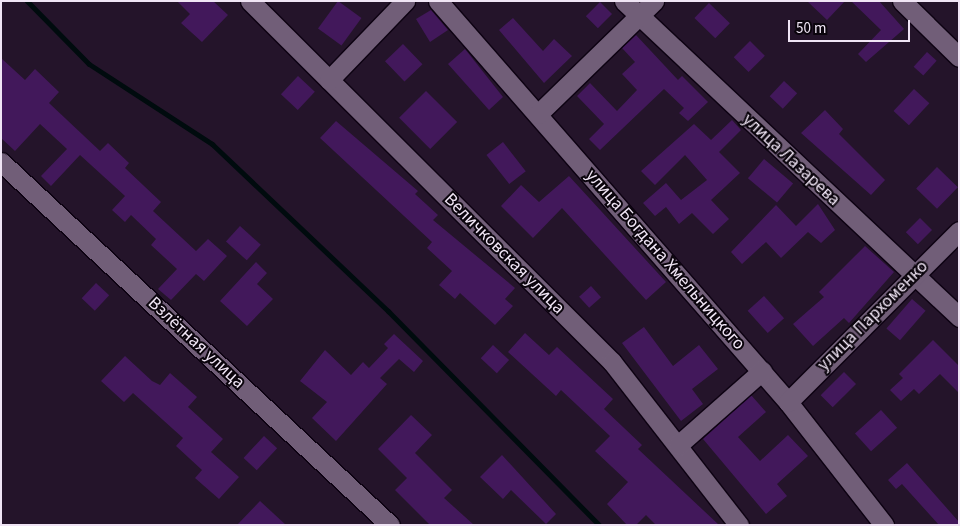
<!DOCTYPE html>
<html>
<head>
<meta charset="utf-8">
<style>
	body { margin:0 }
	#map { position:relative; width:960px; height:526px; overflow:hidden; background:#24142a; font-family:"Source Sans 3",sans-serif }
	div>[style] { position:absolute }
	.stream>* { height:5px; margin:-2.5px; padding:0 2.5px; transform-origin:2.5px; border-radius:2.5px; background:#000b0e }
	.building>* { inset:0; background:#42185b; transform-origin:0 0 }
	.roads { filter:drop-shadow(1px 0 #0d0212) drop-shadow(-1px 0 #0d0212) drop-shadow(0 1px #0d0212) drop-shadow(0 -1px #0d0212) }
	.minor>* { height:19px; margin:-9.5px; padding:0 9.5px; transform-origin:9.5px; border-radius:9.5px; background:#715e78 }
	span { translate:-50% -50%; white-space:nowrap; text-align:center; line-height:1.15; -webkit-text-stroke:4px #0a040c; paint-order:stroke }
	.street-label { font-size:18px; color:#f0e5f5 }
	.frame { position:absolute; inset:0; border:2px solid #f0e5f5; pointer-events:none }
	.scale { position:absolute; left:788px; top:20px; width:122px; height:22px; box-sizing:border-box; border:2px solid #f0e5f5; border-top:0; padding-left:6px; font-size:15px; line-height:18px; white-space:nowrap; color:#f0e5f5; -webkit-text-stroke:4px #0a040c; paint-order:stroke }
</style>
</head>
<body>
<div id="map">
	<div class="stream">
		<i style="left:27px;top:1px;width:88px;rotate:45.5deg"></i>
		<i style="left:89px;top:64px;width:147px;rotate:33deg"></i>
		<i style="left:212px;top:144px;width:243px;rotate:43.5deg"></i>
		<i style="left:388px;top:311px;width:301px;rotate:45.4deg"></i>
	</div>
	<div class="building">
		<i style="clip-path:polygon(177px 1px,213px 1px,228px 15px,202px 42px,181px 23px,190px 14px)"></i>
		<i style="left:338px;top:1px;width:29px;height:34px;rotate:36deg"></i>
		<i style="clip-path:polygon(807px 1px,845px 1px,827px 20px)"></i>
		<i style="clip-path:polygon(851px 1px,879px 1px,904px 29px,866px 62px,858px 54px,881px 30px)"></i>
		<i style="left:600px;top:2px;width:17px;height:20px;rotate:45deg"></i>
		<i style="left:709px;top:3px;width:29px;height:21px;rotate:44deg"></i>
		<i style="clip-path:polygon(431px 10px,448px 30px,430px 42px,416px 19px)"></i>
		<i style="clip-path:polygon(513px 18px,543px 51px,554px 39px,572px 56px,544px 83px,499px 30px)"></i>
		<i style="clip-path:polygon(636px 35px,678px 80px,682px 76px,708px 102px,688px 121px,679px 113px,684px 108px,664px 89px,600px 150px,589px 139px,604px 124px,577px 96px,590px 83px,617px 111px,637px 90px,622px 74px,635px 62px,622px 48px)"></i>
		<i style="left:750px;top:41px;width:21px;height:23px;rotate:45deg"></i>
		<i style="left:403px;top:44px;width:28px;height:25px;rotate:46deg"></i>
		<i style="clip-path:polygon(465px 49px,503px 97px,489px 110px,448px 64px)"></i>
		<i style="left:927px;top:52px;width:13px;height:20px;rotate:42deg"></i>
		<i style="clip-path:polygon(1px 58px,25px 80px,35px 69px,59px 92px,49px 103px,100px 151px,108px 143px,129px 163px,125px 168px,161px 202px,153px 211px,196px 251px,208px 239px,227px 256px,204px 281px,196px 274px,171px 300px,158px 289px,177px 269px,151px 245px,156px 239px,131px 215px,125px 222px,112px 210px,125px 196px,80px 155px,51px 186px,41px 176px,67px 149px,40px 124px,15px 151px,1px 138px)"></i>
		<i style="left:298px;top:76px;width:23px;height:25px;rotate:43deg"></i>
		<i style="left:784px;top:81px;width:18px;height:21px;rotate:43deg"></i>
		<i style="left:914px;top:89px;width:21px;height:30px;rotate:43deg"></i>
		<i style="left:426px;top:91px;width:44px;height:38px;rotate:45deg"></i>
		<i style="clip-path:polygon(825px 110px,843px 129px,839px 134px,885px 180px,871px 195px,801px 133px)"></i>
		<i style="clip-path:polygon(732px 120px,741px 130px,719px 152px,740px 173px,711px 200px,729px 219px,713px 234px,692px 213px,679px 224px,666px 207px,655px 216px,643px 203px,666px 183px,681px 200px,707px 180px,685px 155px,655px 185px,641px 171px,694px 124px,711px 140px)"></i>
		<i style="clip-path:polygon(336px 121px,418px 191px,415px 194px,438px 215px,433px 220px,515px 288px,505px 299px,513px 306px,495px 325px,460px 293px,455px 299px,439px 285px,452px 271px,427px 248px,432px 242px,320px 138px)"></i>
		<i style="left:503px;top:142px;width:37px;height:21px;rotate:52deg"></i>
		<i style="left:764px;top:159px;width:38px;height:25px;rotate:40deg"></i>
		<i style="left:937px;top:167px;width:29px;height:30px;rotate:44deg"></i>
		<i style="clip-path:polygon(569px 176px,666px 282px,646px 300px,562px 208px,533px 238px,501px 206px,521px 185px,539px 202px)"></i>
		<i style="clip-path:polygon(818px 204px,835px 230px,821px 243px,808px 232px,781px 258px,766px 242px,742px 264px,731px 252px,776px 205px,796px 226px)"></i>
		<i style="left:920px;top:218px;width:17px;height:20px;rotate:45deg"></i>
		<i style="left:240px;top:226px;width:28px;height:21px;rotate:42deg"></i>
		<i style="clip-path:polygon(865px 246px,894px 272px,849px 323px,844px 318px,813px 346px,793px 324px,824px 297px,819px 292px)"></i>
		<i style="clip-path:polygon(256px 262px,267px 273px,257px 284px,273px 299px,247px 326px,220px 301px)"></i>
		<i style="left:96px;top:283px;width:18px;height:21px;rotate:43deg"></i>
		<i style="left:591px;top:286px;width:15px;height:16px;rotate:48deg"></i>
		<i style="left:764px;top:296px;width:30px;height:22px;rotate:48deg"></i>
		<i style="left:912px;top:299px;width:18px;height:39px;rotate:41deg"></i>
		<i style="clip-path:polygon(644px 327px,673px 366px,699px 345px,718px 369px,692px 389px,703px 404px,681px 421px,622px 343px)"></i>
		<i style="clip-path:polygon(525px 333px,549px 355px,557px 347px,613px 399px,604px 409px,642px 445px,638px 449px,719px 525px,656px 525px,646px 515px,636px 525px,627px 525px,607px 504px,628px 482px,595px 451px,610px 436px,561px 390px,556px 396px,508px 352px)"></i>
		<i style="clip-path:polygon(394px 334px,423px 361px,414px 372px,399px 359px,380px 378px,387px 384px,336px 441px,312px 418px,327px 402px,300px 381px,325px 350px,351px 375px,363px 362px,369px 368px,388px 348px,384px 344px)"></i>
		<i style="clip-path:polygon(933px 340px,959px 366px,959px 393px,940px 374px,919px 394px,914px 389px,901px 401px,890px 390px,903px 378px,899px 374px)"></i>
		<i style="left:493px;top:345px;width:22px;height:18px;rotate:43deg"></i>
		<i style="clip-path:polygon(125px 356px,152px 381px,160px 385px,170px 373px,197px 397px,188px 407px,223px 439px,211px 452px,239px 477px,219px 499px,195px 478px,202px 470px,176px 446px,183px 438px,133px 393px,124px 402px,101px 381px)"></i>
		<i style="left:844px;top:372px;width:17px;height:33px;rotate:45deg"></i>
		<i style="clip-path:polygon(751px 395px,766px 412px,738px 437px,760px 461px,788px 435px,808px 456px,777px 484px,787px 496px,766px 514px,703px 439px)"></i>
		<i style="left:881px;top:410px;width:24px;height:35px;rotate:48deg"></i>
		<i style="clip-path:polygon(411px 415px,432px 435px,415px 453px,452px 490px,444px 498px,474px 525px,430px 525px,395px 490px,407px 478px,378px 449px)"></i>
		<i style="left:264px;top:436px;width:18px;height:30px;rotate:43deg"></i>
		<i style="clip-path:polygon(502px 455px,556px 514px,546px 524px,511px 490px,503px 499px,480px 477px)"></i>
		<i style="clip-path:polygon(907px 463px,959px 522px,959px 525px,939px 525px,902px 484px,896px 489px,888px 480px)"></i>
		<i style="clip-path:polygon(260px 501px,286px 525px,237px 525px)"></i>
	</div>
	<div class="roads">
		<div class="minor">
			<i style="left:250px;top:1px;width:511px;rotate:44.92deg"></i>
			<i style="left:612px;top:362px;width:207px;rotate:52.1deg"></i>
			<i style="left:438px;top:1px;width:532px;rotate:48.88deg"></i>
			<i style="left:788px;top:402px;width:156px;rotate:52deg"></i>
			<i style="left:624px;top:1px;width:461px;rotate:43.3deg"></i>
			<i style="left:902px;top:1px;width:80px;rotate:44.5deg"></i>
			<i style="left:329px;top:80px;width:110px;rotate:-46.1deg"></i>
			<i style="left:538px;top:114px;width:162px;rotate:-44.2deg"></i>
			<i style="left:1px;top:162px;width:532px;rotate:43.02deg"></i>
			<i style="left:788px;top:402px;width:242px;rotate:-45deg"></i>
			<i style="left:678px;top:445px;width:112px;rotate:-41.4deg"></i>
		</div>
	</div>
	<div class="street-label">
		<span style="left:791px;top:160px;rotate:43deg">улица Лазарева</span>
		<span style="left:504px;top:254px;rotate:45deg">Величковская улица</span>
		<span style="left:665px;top:260px;rotate:49deg">улица Богдана Хмельницкого</span>
		<span style="left:873px;top:316px;rotate:-45deg">улица Пархоменко</span>
		<span style="left:196px;top:343px;rotate:43deg">Взлётная улица</span>
	</div>
	<div class="frame"></div>
	<div class="scale">50 m</div>
</div>
</body>
</html>
